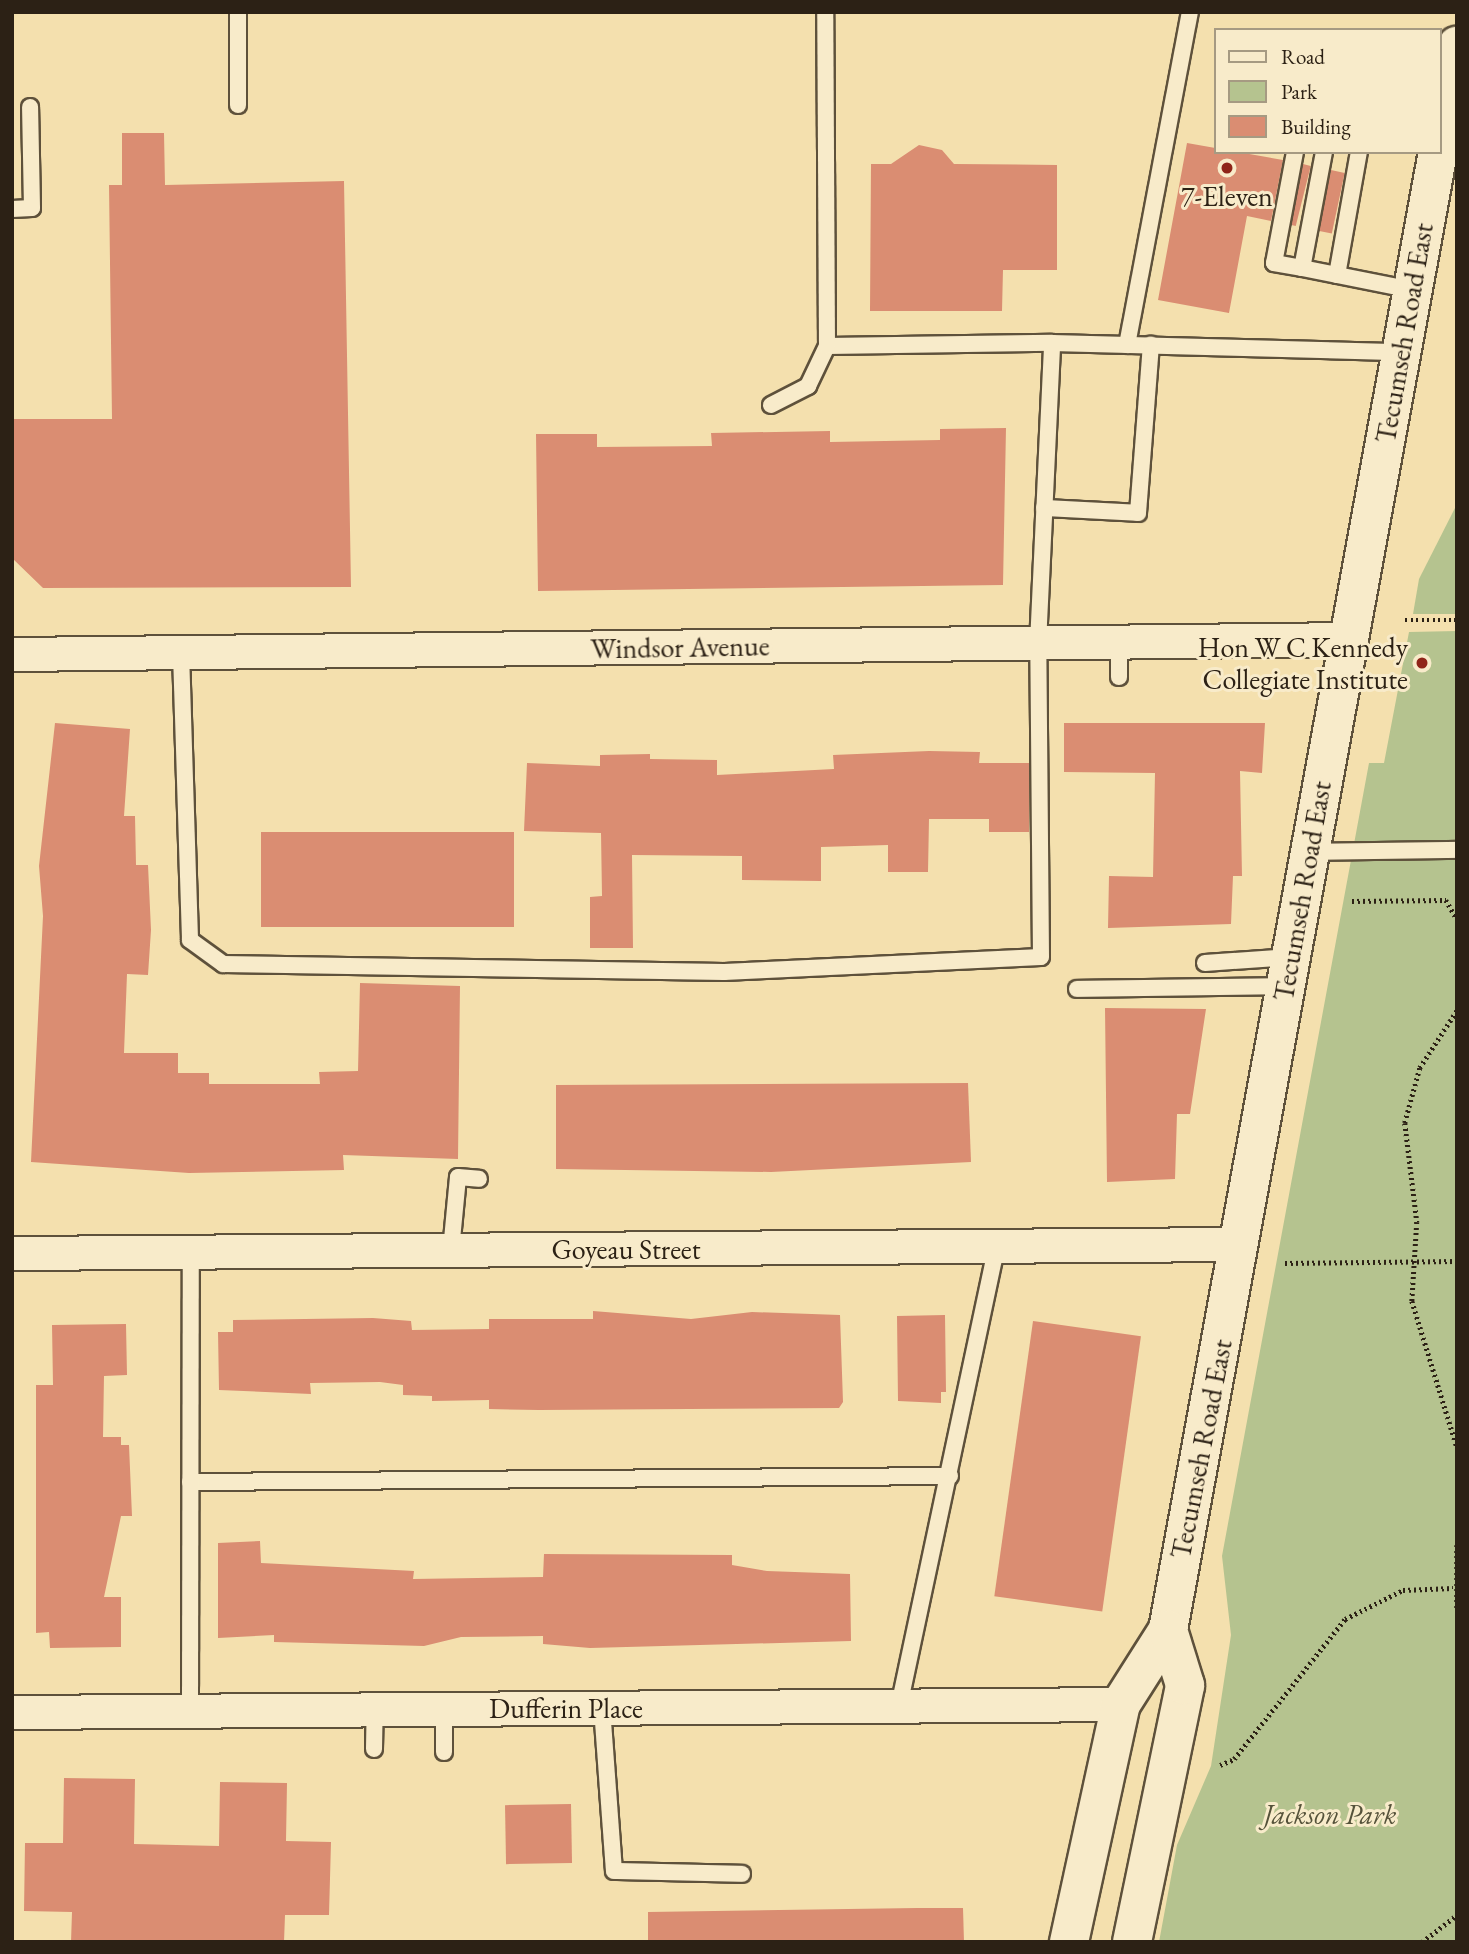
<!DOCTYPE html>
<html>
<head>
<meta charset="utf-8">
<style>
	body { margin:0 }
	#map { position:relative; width:1469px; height:1954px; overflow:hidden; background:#f4e0ae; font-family:"EB Garamond",serif }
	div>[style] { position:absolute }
	.green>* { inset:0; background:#b5c38f }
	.building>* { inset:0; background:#da8d72; transform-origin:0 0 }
	.path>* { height:4.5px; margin-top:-2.25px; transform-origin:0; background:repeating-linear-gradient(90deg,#2c2115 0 2px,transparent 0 5.5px) }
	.roads { filter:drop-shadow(2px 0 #5e513b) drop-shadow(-2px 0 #5e513b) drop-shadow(0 2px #5e513b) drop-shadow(0 -2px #5e513b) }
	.service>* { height:16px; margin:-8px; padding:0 8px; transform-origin:8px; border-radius:8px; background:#f8ebca }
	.minor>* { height:33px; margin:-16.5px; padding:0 16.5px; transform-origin:16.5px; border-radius:16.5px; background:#f8ebca }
	.secondary>* { height:38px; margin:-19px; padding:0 19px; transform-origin:19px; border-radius:19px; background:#f8ebca }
	.dots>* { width:19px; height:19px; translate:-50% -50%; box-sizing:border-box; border:4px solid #f8ebca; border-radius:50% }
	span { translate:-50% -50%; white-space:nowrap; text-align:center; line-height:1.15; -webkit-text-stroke:6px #f8ebca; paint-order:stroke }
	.poi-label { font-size:28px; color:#2c2115 }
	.right { translate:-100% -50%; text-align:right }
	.street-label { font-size:28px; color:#2c2115 }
	.park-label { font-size:28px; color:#55523a; font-style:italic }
	.frame { position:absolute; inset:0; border:14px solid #2c2115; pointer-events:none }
	.legend { position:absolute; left:1214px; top:28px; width:228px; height:126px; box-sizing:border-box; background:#f8ebca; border:2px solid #a69a82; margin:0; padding:9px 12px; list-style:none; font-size:21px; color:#2c2115 }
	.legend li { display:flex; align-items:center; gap:14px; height:35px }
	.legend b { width:35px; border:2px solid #a69a82 }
</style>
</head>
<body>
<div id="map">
	<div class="green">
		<i style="clip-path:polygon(1457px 504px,1457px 614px,1413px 614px,1419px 579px)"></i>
		<i style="clip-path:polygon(1457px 631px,1457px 1942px,1159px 1942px,1177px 1845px,1211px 1766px,1231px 1635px,1222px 1556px,1369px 763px,1384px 763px,1409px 632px)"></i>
	</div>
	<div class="building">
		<i style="clip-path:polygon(122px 133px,164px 133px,165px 185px,344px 181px,351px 587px,43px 588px,12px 558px,12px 419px,112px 419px,109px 185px,122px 185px)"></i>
		<i style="clip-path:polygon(1187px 143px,1283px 160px,1271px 221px,1247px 216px,1229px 313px,1158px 300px)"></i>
		<i style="clip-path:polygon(919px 145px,942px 150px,954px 164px,1057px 165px,1057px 270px,1003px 270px,1002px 311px,870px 311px,871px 164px,891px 164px)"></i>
		<i style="left:1303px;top:164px;width:8px;height:62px;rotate:14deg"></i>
		<i style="left:1331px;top:170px;width:14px;height:62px;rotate:12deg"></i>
		<i style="clip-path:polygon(1006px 428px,1003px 585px,538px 591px,536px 434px,597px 434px,597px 447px,712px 446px,711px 433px,830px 431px,830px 442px,940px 440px,940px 429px)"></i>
		<i style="clip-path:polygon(55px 723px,130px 729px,124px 816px,135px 816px,136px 865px,148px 865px,151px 930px,148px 975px,127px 974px,124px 1053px,178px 1053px,178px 1073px,209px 1073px,209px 1084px,320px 1084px,319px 1072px,358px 1071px,360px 983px,460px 986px,458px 1159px,343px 1155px,344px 1170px,189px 1173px,31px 1162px,43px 916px,39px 866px)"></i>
		<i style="clip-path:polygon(1064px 723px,1265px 723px,1262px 773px,1240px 771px,1242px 876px,1233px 876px,1231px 924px,1108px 928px,1109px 876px,1153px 877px,1155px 773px,1064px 772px)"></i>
		<i style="clip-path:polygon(929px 751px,980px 752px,979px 763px,1029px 763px,1029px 832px,989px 832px,989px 819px,929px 819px,928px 872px,888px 872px,888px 845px,821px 847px,821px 881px,742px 880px,742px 856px,632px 855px,633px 948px,590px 948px,590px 897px,602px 896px,601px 833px,524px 831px,527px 763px,600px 766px,600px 755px,650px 754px,650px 759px,717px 760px,717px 775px,834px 769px,833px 755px)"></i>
		<i style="left:514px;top:832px;width:95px;height:253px;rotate:90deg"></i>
		<i style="clip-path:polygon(1105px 1008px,1206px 1009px,1190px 1114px,1177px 1114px,1175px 1179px,1107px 1182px)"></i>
		<i style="clip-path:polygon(968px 1083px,971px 1162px,771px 1172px,556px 1169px,556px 1085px)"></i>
		<i style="clip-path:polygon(593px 1311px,691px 1319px,752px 1312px,840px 1315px,843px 1402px,839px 1408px,539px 1410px,489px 1409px,489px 1400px,432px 1401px,432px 1396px,403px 1395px,403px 1385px,380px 1382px,310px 1383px,311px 1394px,219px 1390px,218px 1332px,233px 1332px,233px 1320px,373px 1318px,411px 1321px,412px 1330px,489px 1329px,489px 1319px,593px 1319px)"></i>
		<i style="clip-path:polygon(945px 1315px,946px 1392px,941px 1392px,941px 1403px,898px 1401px,897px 1316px)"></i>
		<i style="left:1033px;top:1321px;width:109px;height:278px;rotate:8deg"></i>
		<i style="clip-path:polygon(126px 1324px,127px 1375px,104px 1376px,103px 1437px,121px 1437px,121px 1445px,129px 1445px,132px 1516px,121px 1516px,104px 1597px,121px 1597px,121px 1647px,50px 1648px,49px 1632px,36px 1633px,36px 1385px,53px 1385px,52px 1325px)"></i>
		<i style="clip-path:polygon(260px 1541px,261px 1563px,414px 1571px,413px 1579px,543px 1577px,544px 1554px,732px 1555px,732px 1565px,767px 1571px,850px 1574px,851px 1641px,590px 1648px,543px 1644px,543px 1636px,461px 1637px,424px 1646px,274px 1642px,274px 1635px,218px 1638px,218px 1543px)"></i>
		<i style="clip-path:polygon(64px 1778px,135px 1779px,134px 1844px,219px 1846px,220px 1782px,287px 1783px,286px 1841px,331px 1842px,329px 1915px,285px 1915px,284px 1942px,71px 1942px,72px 1912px,24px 1911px,25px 1843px,63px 1843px)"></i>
		<i style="left:571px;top:1804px;width:59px;height:66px;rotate:89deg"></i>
		<i style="clip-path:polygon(917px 1908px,963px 1908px,964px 1942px,648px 1942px,648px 1912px)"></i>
	</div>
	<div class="path">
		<i style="left:1405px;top:620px;width:52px"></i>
		<i style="left:1352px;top:901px;width:94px;rotate:-0.6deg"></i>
		<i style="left:1446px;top:900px;width:22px;rotate:60deg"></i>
		<i style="left:1457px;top:1011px;width:68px;rotate:123deg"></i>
		<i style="left:1420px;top:1068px;width:57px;rotate:105.3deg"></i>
		<i style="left:1405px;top:1123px;width:100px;rotate:83.1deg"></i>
		<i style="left:1417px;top:1222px;width:79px;rotate:93.6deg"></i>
		<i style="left:1412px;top:1301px;width:153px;rotate:72.9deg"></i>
		<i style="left:1285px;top:1263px;width:172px;rotate:-0.7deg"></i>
		<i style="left:1457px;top:1545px;width:64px;rotate:90deg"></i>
		<i style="left:1220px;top:1765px;width:15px;rotate:-23deg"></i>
		<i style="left:1234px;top:1759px;width:179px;rotate:-51.6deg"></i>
		<i style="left:1345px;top:1619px;width:65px;rotate:-26.6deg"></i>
		<i style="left:1403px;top:1590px;width:50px;rotate:-2.3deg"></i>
		<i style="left:1422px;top:1942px;width:44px;rotate:-37.6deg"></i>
	</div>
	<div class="roads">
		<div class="service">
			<i style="left:238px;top:12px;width:93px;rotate:90deg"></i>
			<i style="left:1295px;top:152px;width:113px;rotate:100.7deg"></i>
			<i style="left:1274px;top:263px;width:28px;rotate:10deg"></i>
			<i style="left:1324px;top:152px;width:118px;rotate:100.7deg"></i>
			<i style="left:1302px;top:268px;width:112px;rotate:11.3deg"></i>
			<i style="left:12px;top:209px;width:20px;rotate:-3deg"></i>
			<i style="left:32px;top:208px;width:101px;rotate:-91.1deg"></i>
			<i style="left:1337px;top:275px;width:125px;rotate:-79.9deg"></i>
			<i style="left:1127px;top:345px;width:339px;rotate:-79.3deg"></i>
			<i style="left:827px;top:346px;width:225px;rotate:-0.8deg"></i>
			<i style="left:1052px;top:343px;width:349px;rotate:1.5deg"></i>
			<i style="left:771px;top:405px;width:42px;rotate:-27.2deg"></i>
			<i style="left:808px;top:386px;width:44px;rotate:-64.6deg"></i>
			<i style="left:827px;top:346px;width:334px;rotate:-90.3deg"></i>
			<i style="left:1044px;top:508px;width:94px;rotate:3deg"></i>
			<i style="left:1138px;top:513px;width:169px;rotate:-85.6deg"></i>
			<i style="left:181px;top:653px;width:287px;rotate:88.2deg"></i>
			<i style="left:190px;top:940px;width:41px;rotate:36deg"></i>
			<i style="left:223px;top:964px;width:501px;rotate:0.91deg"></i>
			<i style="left:724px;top:972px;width:317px;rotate:-2.7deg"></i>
			<i style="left:1041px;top:957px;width:313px;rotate:-90.5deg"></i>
			<i style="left:1038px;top:644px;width:301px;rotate:-87.3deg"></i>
			<i style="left:1119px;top:677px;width:34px;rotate:-90deg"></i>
			<i style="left:1310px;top:852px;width:147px;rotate:-0.8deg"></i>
			<i style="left:1205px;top:963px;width:86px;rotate:-4deg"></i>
			<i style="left:1077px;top:989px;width:209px;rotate:-0.8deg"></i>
			<i style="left:451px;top:1250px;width:73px;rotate:-84.5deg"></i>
			<i style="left:458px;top:1177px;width:21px;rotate:5deg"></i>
			<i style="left:190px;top:1482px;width:760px;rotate:-0.45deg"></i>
			<i style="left:899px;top:1706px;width:470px;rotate:-78deg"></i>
			<i style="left:602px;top:1708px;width:163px;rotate:85.8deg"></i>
			<i style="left:614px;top:1871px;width:128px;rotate:1.3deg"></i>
			<i style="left:190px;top:1711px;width:460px;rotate:-89.9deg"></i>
			<i style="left:374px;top:1749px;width:39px;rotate:-89deg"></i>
			<i style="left:444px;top:1752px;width:43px;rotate:-90deg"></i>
		</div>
		<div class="minor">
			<i style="left:12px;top:654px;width:1335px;rotate:-0.64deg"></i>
			<i style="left:12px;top:1253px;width:1227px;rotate:-0.42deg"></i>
			<i style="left:12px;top:1712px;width:1109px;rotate:-0.41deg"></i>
		</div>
		<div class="secondary">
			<i style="left:1439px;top:145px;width:101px;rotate:-79.7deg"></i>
			<i style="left:1069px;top:1942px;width:244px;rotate:-77.7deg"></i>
			<i style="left:1121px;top:1704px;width:88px;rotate:-57.6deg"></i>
			<i style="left:1168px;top:1630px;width:1502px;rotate:-79.65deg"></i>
			<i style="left:1132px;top:1942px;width:262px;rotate:-78.3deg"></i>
			<i style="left:1185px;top:1685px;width:58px;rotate:-107.2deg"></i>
		</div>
	</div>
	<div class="dots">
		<i style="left:1227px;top:168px;background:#8f2418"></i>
		<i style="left:1422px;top:663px;background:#8f2418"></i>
	</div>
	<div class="poi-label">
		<span style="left:1227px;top:196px">7-Eleven</span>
		<span class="right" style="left:1408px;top:663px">Hon W C Kennedy<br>Collegiate Institute</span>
	</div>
	<div class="street-label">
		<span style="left:1404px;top:333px;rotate:-80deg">Tecumseh Road East</span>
		<span style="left:680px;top:647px;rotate:-1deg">Windsor Avenue</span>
		<span style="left:1302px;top:891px;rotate:-80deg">Tecumseh Road East</span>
		<span style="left:626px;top:1249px">Goyeau Street</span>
		<span style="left:1201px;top:1449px;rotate:-79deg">Tecumseh Road East</span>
		<span style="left:566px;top:1708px">Dufferin Place</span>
	</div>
	<div class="park-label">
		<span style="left:1330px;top:1814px">Jackson Park</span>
	</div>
	<div class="frame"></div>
	<ul class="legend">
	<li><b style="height:9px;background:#f8ebca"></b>Road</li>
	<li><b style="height:19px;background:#b5c38f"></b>Park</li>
	<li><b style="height:19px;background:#da8d72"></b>Building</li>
	</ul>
</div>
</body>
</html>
